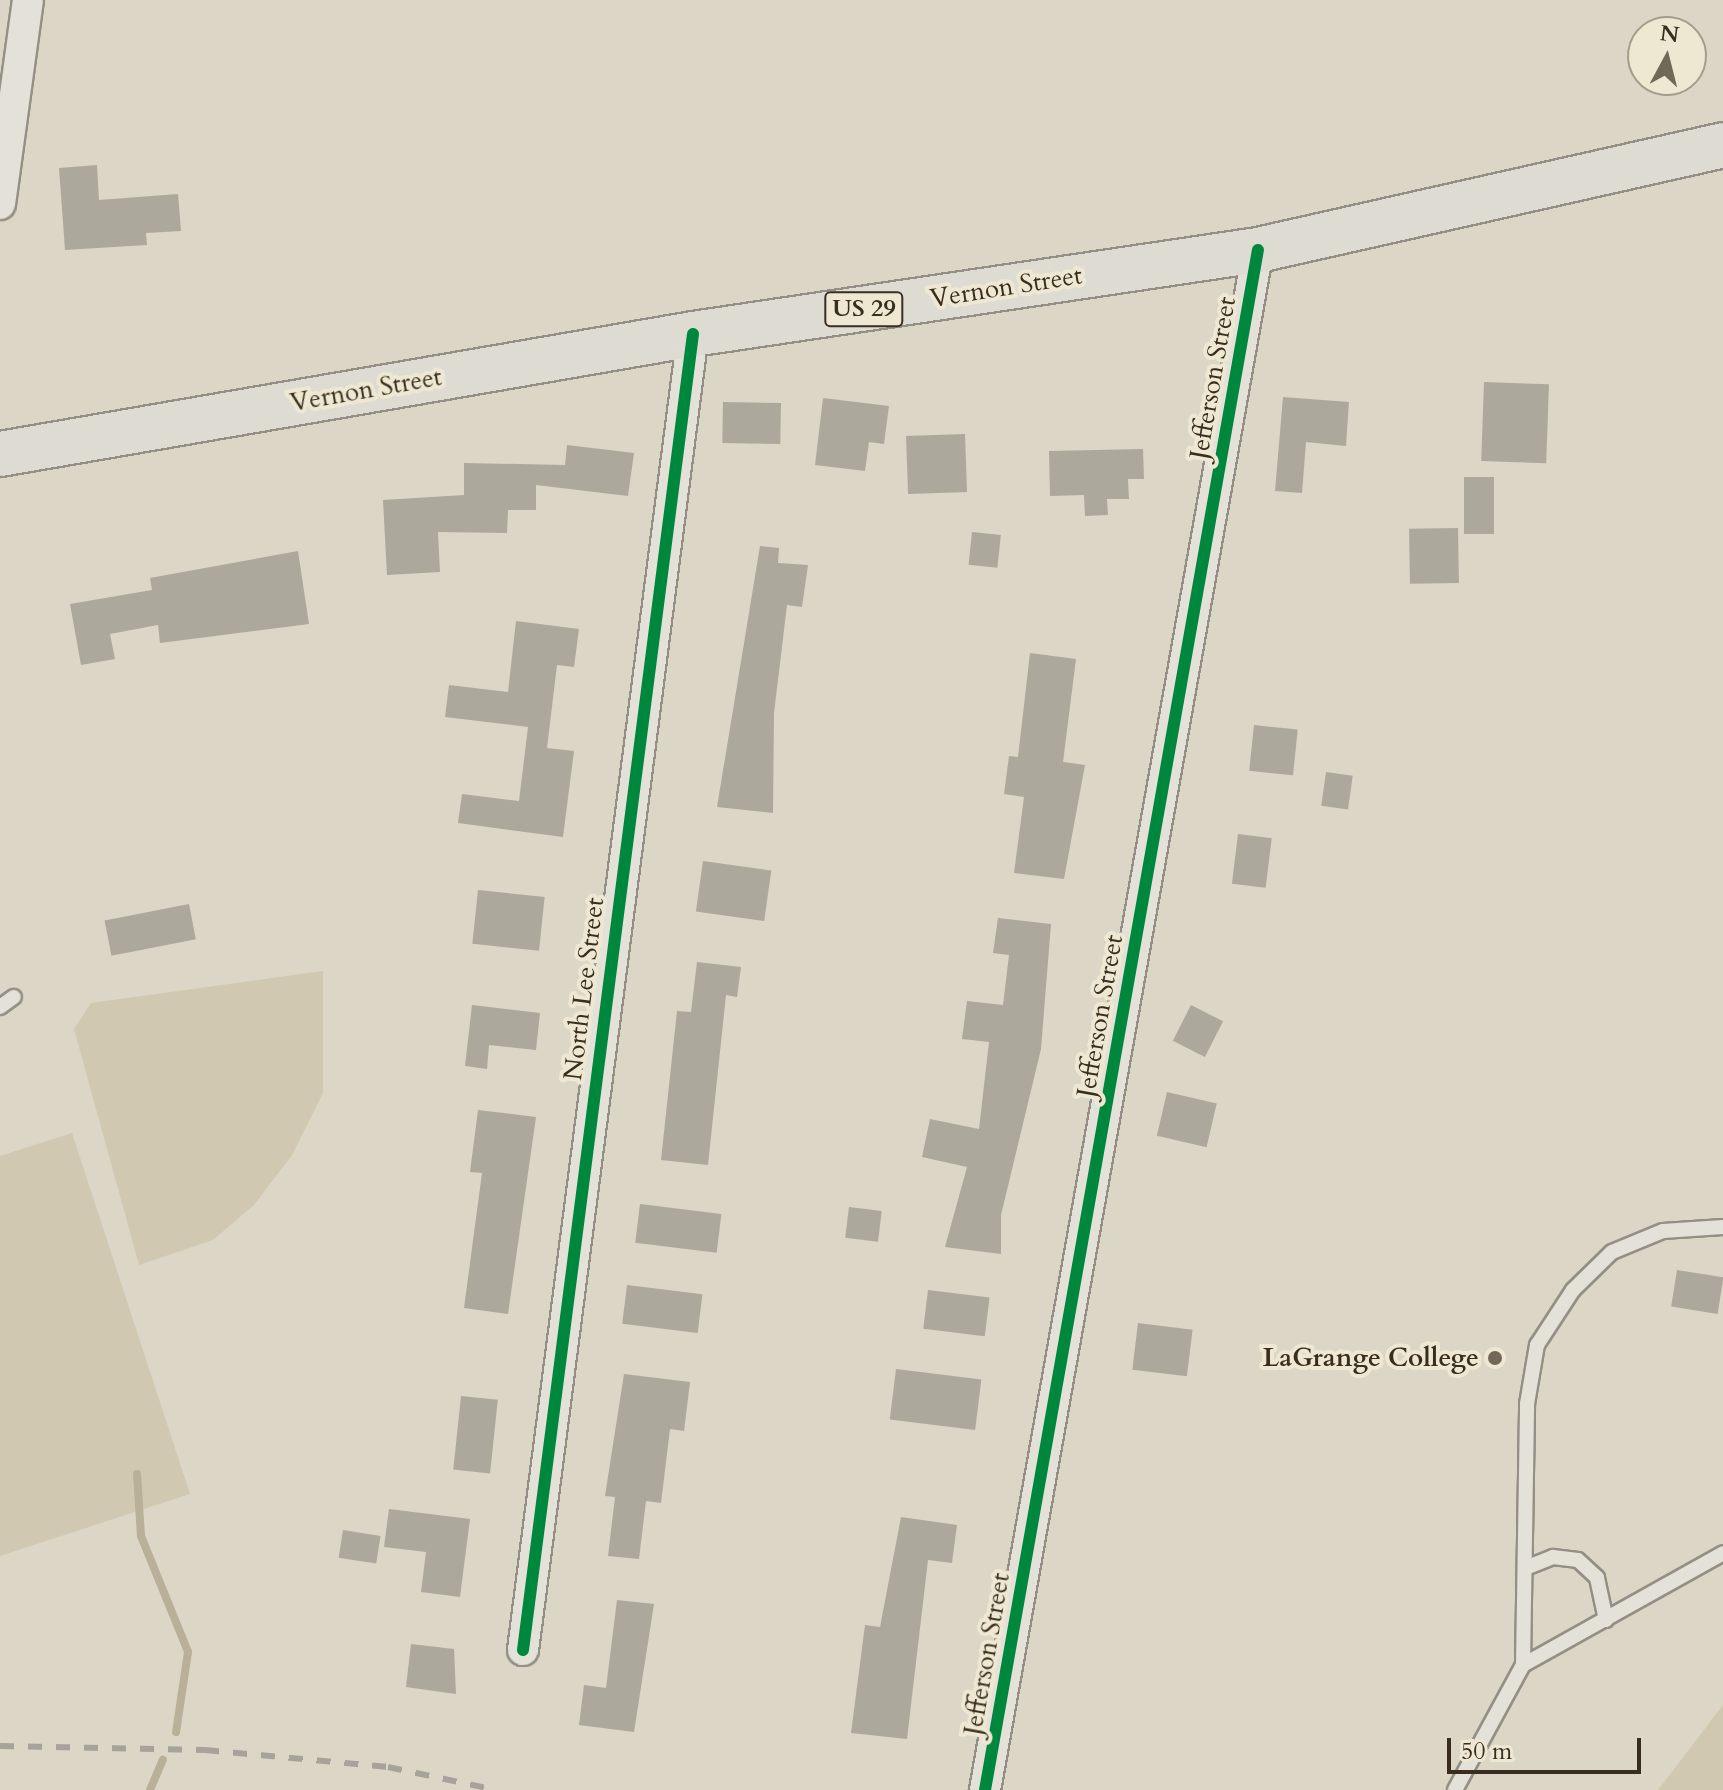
<!DOCTYPE html>
<html>
<head>
<meta charset="utf-8">
<style>
	body { margin:0 }
	#map { position:relative; width:1723px; height:1790px; overflow:hidden; background:#dbd6c5; font-family:Cardo,serif }
	div>[style] { position:absolute }
	.green>* { inset:0; background:#d1c8b1 }
	.stream>* { height:8px; margin:-4px; padding:0 4px; transform-origin:4px; border-radius:4px; background:#b9b099 }
	.building>* { inset:0; background:#ada89c; transform-origin:0 0 }
	.roads { filter:drop-shadow(2px 0 #948f84) drop-shadow(-2px 0 #948f84) drop-shadow(0 2px #948f84) drop-shadow(0 -2px #948f84) }
	.service>* { height:14px; margin:-7px; padding:0 7px; transform-origin:7px; border-radius:7px; background:#e4e1d9 }
	.minor>* { height:30px; margin:-15px; padding:0 15px; transform-origin:15px; border-radius:15px; background:#e4e1d9 }
	.primary>* { height:44px; margin:-22px; padding:0 22px; transform-origin:22px; border-radius:22px; background:#dedcd2 }
	.rail>* { height:6px; margin-top:-3px; transform-origin:0; background:repeating-linear-gradient(90deg,#a6a39a 0 14px,transparent 0 28px) }
	.cycleway>* { height:12px; margin:-6px; padding:0 6px; transform-origin:6px; border-radius:6px; background:#00873e }
	.dots>* { width:22px; height:22px; translate:-50% -50%; box-sizing:border-box; border:4px solid #eee8d3; border-radius:50% }
	span { translate:-50% -50%; white-space:nowrap; text-align:center; line-height:1.15; -webkit-text-stroke:8px #eee8d3; paint-order:stroke }
	.shield-label span { padding:2px 6px; background:#eee8d3; border:2px solid; border-radius:6px; -webkit-text-stroke-width:0 }
	.shield-label { font-size:24px; color:#382d1e; font-weight:700 }
	.street-label { font-size:26px; color:#382d1e }
	.poi-label { font-size:26px; color:#382d1e; font-weight:700 }
	.right { translate:-100% -50%; text-align:right }
	.north { position:absolute; left:1627px; top:16px; width:80px; height:80px; box-sizing:border-box; background:#eee8d3; border:2px solid #a59d8b; border-radius:50%; rotate:7deg; font-size:22px; font-weight:700; line-height:32px; text-align:center; color:#382d1e }
	.north::after { content:''; display:block; margin:auto; width:28px; height:36px; background:#716858; clip-path:polygon(50% 0,100% 100%,50% 72%,0 100%) }
	.scale { position:absolute; left:1447px; top:1738px; width:194px; height:36px; box-sizing:border-box; border:4px solid #382d1e; border-top:0; padding-left:10px; font-size:24px; line-height:28px; white-space:nowrap; color:#382d1e; -webkit-text-stroke:6px #eee8d3; paint-order:stroke }
</style>
</head>
<body>
<div id="map">
	<div class="green">
		<i style="clip-path:polygon(323px 971px,323px 1093px,292px 1155px,254px 1205px,213px 1240px,139px 1265px,74px 1029px,91px 1003px)"></i>
		<i style="clip-path:polygon(72px 1133px,190px 1494px,0 1556px,0 1156px)"></i>
		<i style="clip-path:polygon(1723px 1705px,1723px 1790px,1658px 1790px)"></i>
	</div>
	<div class="stream">
		<i style="left:137px;top:1474px;width:62px;rotate:86.3deg"></i>
		<i style="left:141px;top:1536px;width:125px;rotate:67.9deg"></i>
		<i style="left:188px;top:1652px;width:81px;rotate:98.5deg"></i>
		<i style="left:150px;top:1790px;width:33px;rotate:-67deg"></i>
	</div>
	<div class="building">
		<i style="clip-path:polygon(97px 165px,99px 200px,178px 194px,181px 231px,146px 233px,147px 245px,65px 250px,59px 168px)"></i>
		<i style="left:1484px;top:382px;width:65px;height:79px;rotate:2deg"></i>
		<i style="clip-path:polygon(1283px 397px,1349px 402px,1346px 446px,1306px 442px,1302px 493px,1275px 491px)"></i>
		<i style="clip-path:polygon(823px 398px,889px 406px,884px 444px,869px 442px,865px 471px,815px 465px)"></i>
		<i style="left:723px;top:402px;width:58px;height:41px;rotate:1deg"></i>
		<i style="left:965px;top:434px;width:58px;height:59px;rotate:88deg"></i>
		<i style="clip-path:polygon(567px 445px,634px 453px,628px 496px,536px 485px,536px 510px,508px 510px,507px 533px,438px 532px,440px 572px,387px 575px,383px 500px,464px 495px,464px 463px,565px 465px)"></i>
		<i style="clip-path:polygon(1143px 449px,1144px 479px,1128px 479px,1129px 499px,1107px 499px,1108px 515px,1085px 516px,1084px 495px,1050px 496px,1049px 451px)"></i>
		<i style="left:1464px;top:477px;width:30px;height:57px"></i>
		<i style="left:1458px;top:528px;width:55px;height:49px;rotate:89deg"></i>
		<i style="left:972px;top:532px;width:29px;height:33px;rotate:6deg"></i>
		<i style="clip-path:polygon(760px 546px,779px 548px,778px 563px,808px 565px,802px 607px,787px 605px,774px 713px,773px 813px,717px 807px)"></i>
		<i style="clip-path:polygon(298px 551px,309px 624px,160px 643px,158px 625px,110px 634px,115px 659px,81px 665px,70px 604px,152px 590px,150px 578px)"></i>
		<i style="clip-path:polygon(516px 621px,579px 629px,574px 667px,557px 665px,547px 748px,574px 751px,563px 837px,458px 823px,462px 794px,519px 801px,528px 727px,445px 717px,449px 685px,508px 692px)"></i>
		<i style="clip-path:polygon(1030px 653px,1076px 659px,1063px 762px,1085px 765px,1064px 879px,1014px 873px,1024px 797px,1004px 794px,1009px 756px,1018px 757px)"></i>
		<i style="left:1254px;top:725px;width:44px;height:46px;rotate:6deg"></i>
		<i style="left:1326px;top:772px;width:27px;height:34px;rotate:8deg"></i>
		<i style="left:1238px;top:834px;width:34px;height:50px;rotate:7deg"></i>
		<i style="left:703px;top:861px;width:69px;height:51px;rotate:8deg"></i>
		<i style="left:478px;top:890px;width:67px;height:54px;rotate:6deg"></i>
		<i style="left:189px;top:904px;width:36px;height:86px;rotate:79deg"></i>
		<i style="clip-path:polygon(998px 918px,1051px 924px,1041px 1049px,1001px 1215px,1001px 1254px,945px 1247px,967px 1167px,922px 1157px,930px 1119px,979px 1129px,989px 1042px,962px 1039px,967px 1001px,1003px 1005px,1009px 955px,993px 953px)"></i>
		<i style="clip-path:polygon(697px 962px,741px 967px,737px 997px,726px 995px,708px 1165px,661px 1160px,677px 1011px,691px 1012px)"></i>
		<i style="clip-path:polygon(472px 1005px,540px 1013px,536px 1050px,489px 1045px,487px 1069px,465px 1066px)"></i>
		<i style="left:1191px;top:1005px;width:36px;height:40px;rotate:27deg"></i>
		<i style="left:1167px;top:1092px;width:51px;height:45px;rotate:13deg"></i>
		<i style="clip-path:polygon(478px 1110px,536px 1117px,508px 1314px,464px 1308px,482px 1173px,470px 1172px)"></i>
		<i style="left:640px;top:1204px;width:82px;height:39px;rotate:7deg"></i>
		<i style="left:849px;top:1207px;width:33px;height:31px;rotate:7deg"></i>
		<i style="left:1677px;top:1270px;width:47px;height:37px;rotate:9deg"></i>
		<i style="left:627px;top:1285px;width:76px;height:39px;rotate:7deg"></i>
		<i style="left:928px;top:1290px;width:62px;height:39px;rotate:7deg"></i>
		<i style="left:1138px;top:1323px;width:55px;height:47px;rotate:7deg"></i>
		<i style="left:896px;top:1369px;width:86px;height:51px;rotate:7deg"></i>
		<i style="clip-path:polygon(624px 1374px,690px 1382px,684px 1431px,670px 1429px,661px 1503px,646px 1501px,639px 1559px,608px 1556px,615px 1497px,605px 1496px)"></i>
		<i style="left:461px;top:1396px;width:37px;height:74px;rotate:6deg"></i>
		<i style="clip-path:polygon(389px 1509px,470px 1519px,460px 1597px,421px 1592px,426px 1552px,384px 1547px)"></i>
		<i style="clip-path:polygon(901px 1517px,957px 1525px,952px 1563px,928px 1560px,907px 1739px,851px 1733px,865px 1625px,880px 1627px)"></i>
		<i style="left:343px;top:1530px;width:38px;height:28px;rotate:9deg"></i>
		<i style="clip-path:polygon(617px 1600px,654px 1604px,634px 1732px,579px 1725px,584px 1685px,606px 1688px)"></i>
		<i style="clip-path:polygon(411px 1644px,454px 1649px,456px 1694px,406px 1687px)"></i>
	</div>
	<div class="roads">
		<div class="service">
			<i style="left:0;top:1007px;width:17px;rotate:-36deg"></i>
			<i style="left:1528px;top:1567px;width:27px;rotate:-22deg"></i>
			<i style="left:1553px;top:1557px;width:25px;rotate:7deg"></i>
			<i style="left:1578px;top:1560px;width:26px;rotate:43deg"></i>
			<i style="left:1597px;top:1578px;width:43px;rotate:77.9deg"></i>
			<i style="left:1523px;top:1665px;width:229px;rotate:-29.2deg"></i>
			<i style="left:1455px;top:1790px;width:142px;rotate:-61.5deg"></i>
			<i style="left:1523px;top:1665px;width:261px;rotate:-89.1deg"></i>
			<i style="left:1527px;top:1404px;width:60px;rotate:-80.4deg"></i>
			<i style="left:1537px;top:1345px;width:66px;rotate:-56.8deg"></i>
			<i style="left:1573px;top:1290px;width:54px;rotate:-44.3deg"></i>
			<i style="left:1612px;top:1252px;width:55px;rotate:-22.4deg"></i>
			<i style="left:1663px;top:1231px;width:60px;rotate:-3.8deg"></i>
		</div>
		<div class="minor">
			<i style="left:0;top:204px;width:206px;rotate:-82.2deg"></i>
			<i style="left:523px;top:1650px;width:1327px;rotate:-82.64deg"></i>
			<i style="left:985px;top:1790px;width:1564px;rotate:-79.95deg"></i>
		</div>
		<div class="primary">
			<i style="left:0;top:454px;width:703px;rotate:-9.82deg"></i>
			<i style="left:693px;top:334px;width:571px;rotate:-8.46deg"></i>
			<i style="left:1258px;top:250px;width:477px;rotate:-12.7deg"></i>
		</div>
	</div>
	<div class="rail">
		<i style="left:0;top:1746px;width:205px;rotate:1.1deg"></i>
		<i style="left:205px;top:1750px;width:184px;rotate:5.3deg"></i>
		<i style="left:388px;top:1767px;width:110px;rotate:12deg"></i>
	</div>
	<div class="cycleway">
		<i style="left:523px;top:1650px;width:1327px;rotate:-82.64deg"></i>
		<i style="left:985px;top:1790px;width:1564px;rotate:-79.95deg"></i>
	</div>
	<div class="dots">
		<i style="left:1495px;top:1358px;background:#716858"></i>
	</div>
	<div class="shield-label">
		<span style="left:864px;top:309px">US 29</span>
	</div>
	<div class="street-label">
		<span style="left:1006px;top:287px;rotate:-9deg">Vernon Street</span>
		<span style="left:1213px;top:378px;rotate:-80deg">Jefferson Street</span>
		<span style="left:366px;top:390px;rotate:-10deg">Vernon Street</span>
		<span style="left:584px;top:989px;rotate:-83deg">North Lee Street</span>
		<span style="left:1100px;top:1016px;rotate:-80deg">Jefferson Street</span>
		<span style="left:987px;top:1654px;rotate:-80deg">Jefferson Street</span>
	</div>
	<div class="poi-label">
		<span class="right" style="left:1479px;top:1358px">LaGrange College</span>
	</div>
	<div class="north">N</div>
	<div class="scale">50 m</div>
</div>
</body>
</html>
